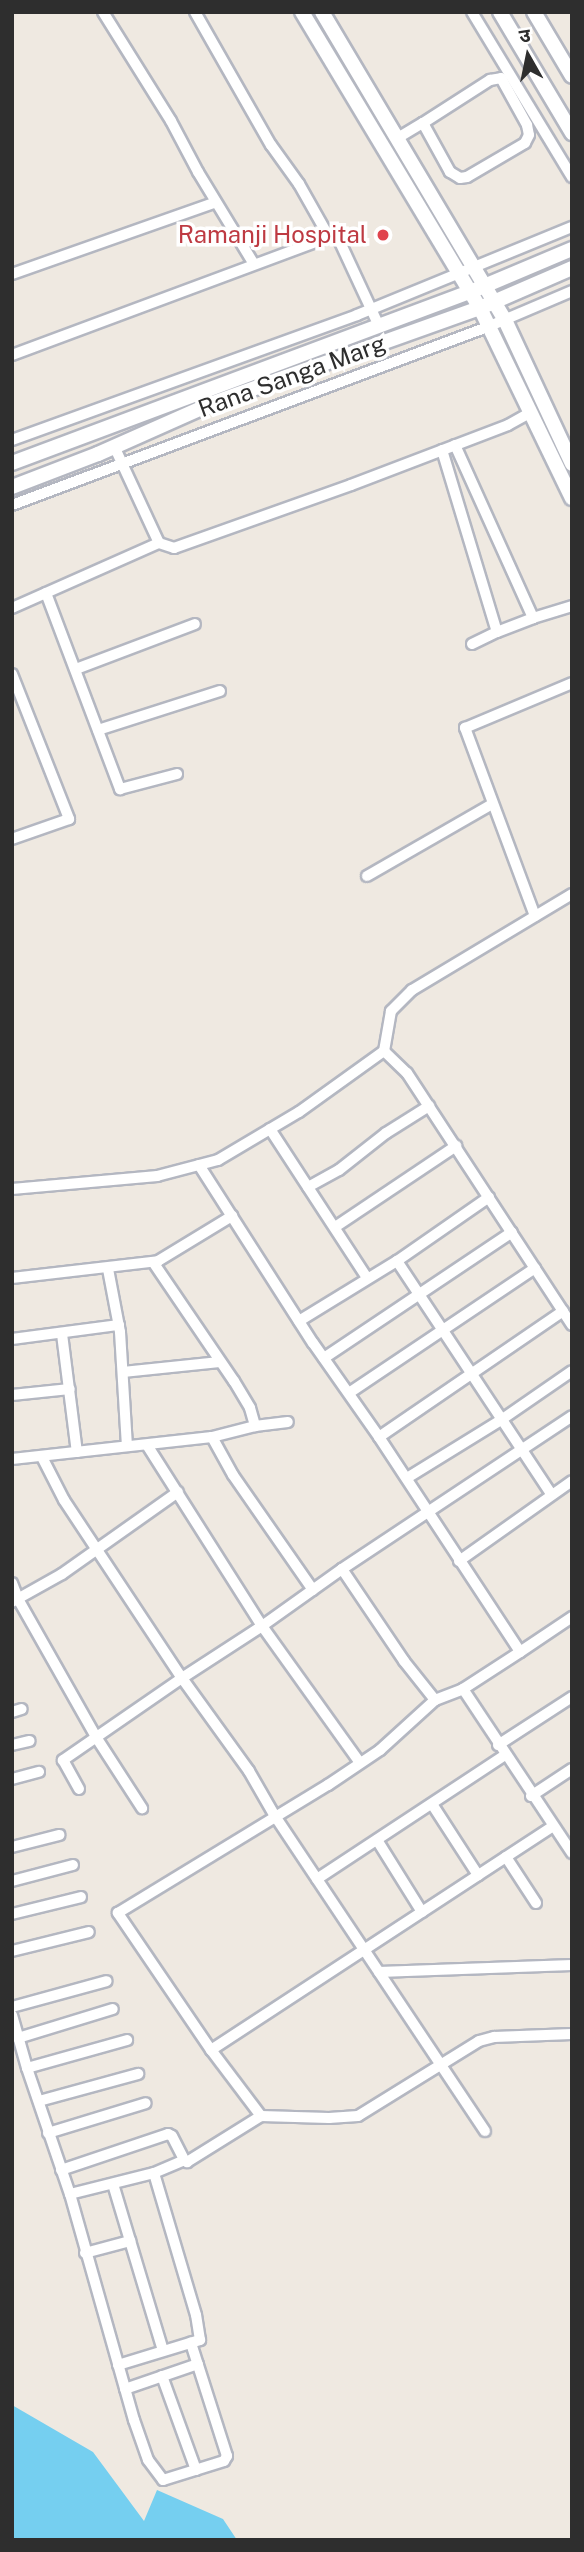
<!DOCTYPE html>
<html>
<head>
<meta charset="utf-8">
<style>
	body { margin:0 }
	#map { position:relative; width:584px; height:2552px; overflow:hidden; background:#efe9e1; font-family:"Public Sans","Noto Sans Devanagari",sans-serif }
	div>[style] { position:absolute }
	.water>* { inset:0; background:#75cff0 }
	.roads { filter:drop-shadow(2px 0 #b4b7c1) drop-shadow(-2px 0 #b4b7c1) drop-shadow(0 2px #b4b7c1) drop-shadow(0 -2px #b4b7c1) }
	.street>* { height:10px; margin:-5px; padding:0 5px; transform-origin:5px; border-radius:5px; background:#fff }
	.secondary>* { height:14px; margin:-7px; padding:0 7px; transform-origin:7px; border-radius:7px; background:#fff }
	.dots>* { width:19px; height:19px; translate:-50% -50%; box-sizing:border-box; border:4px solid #fff; border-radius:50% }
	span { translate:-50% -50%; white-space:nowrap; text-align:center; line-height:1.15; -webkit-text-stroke:7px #fff; paint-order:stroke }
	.health-label { font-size:24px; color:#be3a42 }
	.right { translate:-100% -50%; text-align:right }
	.street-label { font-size:24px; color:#2e2e2e }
	.frame { position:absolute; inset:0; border:14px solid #2e2e2e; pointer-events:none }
	.north { position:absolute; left:493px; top:21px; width:70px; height:70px; -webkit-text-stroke:5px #fff; paint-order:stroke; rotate:351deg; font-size:19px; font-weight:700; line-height:28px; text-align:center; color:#2e2e2e }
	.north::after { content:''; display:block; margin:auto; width:24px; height:32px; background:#2e2e2e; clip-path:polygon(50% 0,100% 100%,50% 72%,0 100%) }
</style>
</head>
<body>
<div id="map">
	<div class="water">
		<i style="clip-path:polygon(12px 2405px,93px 2452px,144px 2521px,157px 2490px,223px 2519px,237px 2540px,12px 2540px)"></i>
	</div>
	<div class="roads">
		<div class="street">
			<i style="left:103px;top:12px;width:128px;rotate:58deg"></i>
			<i style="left:171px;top:121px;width:58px;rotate:62.1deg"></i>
			<i style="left:198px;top:172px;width:108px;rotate:58.7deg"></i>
			<i style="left:195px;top:12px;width:153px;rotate:60.3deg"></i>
			<i style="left:271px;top:145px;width:48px;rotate:54.3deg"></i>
			<i style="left:299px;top:184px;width:61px;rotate:60.5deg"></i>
			<i style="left:329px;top:237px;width:10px;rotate:17deg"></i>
			<i style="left:339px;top:240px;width:95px;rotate:65.1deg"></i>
			<i style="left:472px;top:12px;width:193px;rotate:58.8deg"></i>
			<i style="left:396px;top:139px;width:31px;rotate:-31deg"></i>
			<i style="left:423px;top:123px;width:80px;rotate:-32.7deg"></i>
			<i style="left:490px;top:80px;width:11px;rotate:-10deg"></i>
			<i style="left:501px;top:78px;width:54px;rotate:61deg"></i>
			<i style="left:527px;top:125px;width:10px;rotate:79deg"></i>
			<i style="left:529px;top:135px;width:9px;rotate:117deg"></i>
			<i style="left:525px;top:143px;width:67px;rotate:149.6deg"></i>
			<i style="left:467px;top:177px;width:7px;rotate:172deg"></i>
			<i style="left:460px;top:178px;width:12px;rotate:-149deg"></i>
			<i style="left:450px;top:172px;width:56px;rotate:-118.9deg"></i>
			<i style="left:12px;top:274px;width:216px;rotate:-19.4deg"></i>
			<i style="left:12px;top:355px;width:338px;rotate:-20.4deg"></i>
			<i style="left:12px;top:440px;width:367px;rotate:-19.9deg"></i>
			<i style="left:357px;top:315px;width:232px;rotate:-22.3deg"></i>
			<i style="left:455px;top:445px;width:190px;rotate:65.7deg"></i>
			<i style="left:533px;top:618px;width:41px;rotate:-17.1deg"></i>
			<i style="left:114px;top:446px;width:107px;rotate:65.1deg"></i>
			<i style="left:159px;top:543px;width:16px;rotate:18deg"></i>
			<i style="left:174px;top:548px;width:188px;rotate:-19.6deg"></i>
			<i style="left:351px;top:485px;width:168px;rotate:-20.9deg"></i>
			<i style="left:508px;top:425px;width:26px;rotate:-29deg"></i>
			<i style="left:442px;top:450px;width:190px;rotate:73.2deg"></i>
			<i style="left:497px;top:632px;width:39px;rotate:-21deg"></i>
			<i style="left:12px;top:505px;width:510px;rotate:-20.53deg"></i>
			<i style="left:490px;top:326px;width:89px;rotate:-23.1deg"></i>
			<i style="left:46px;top:593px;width:210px;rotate:69.3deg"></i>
			<i style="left:120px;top:789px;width:59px;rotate:-14.7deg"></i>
			<i style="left:12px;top:608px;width:161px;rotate:-23.9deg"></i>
			<i style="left:472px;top:644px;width:28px;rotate:-26deg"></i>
			<i style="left:76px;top:669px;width:127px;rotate:-20.7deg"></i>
			<i style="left:12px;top:674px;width:156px;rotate:68.5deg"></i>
			<i style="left:69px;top:819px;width:60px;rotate:160.7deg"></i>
			<i style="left:98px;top:730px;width:128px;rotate:-17.7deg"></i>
			<i style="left:367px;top:876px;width:144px;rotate:-29.9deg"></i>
			<i style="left:572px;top:894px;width:187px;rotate:149deg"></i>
			<i style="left:412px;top:990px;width:30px;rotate:135deg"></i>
			<i style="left:391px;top:1011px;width:41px;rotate:99.9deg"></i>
			<i style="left:384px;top:1051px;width:32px;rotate:44deg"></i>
			<i style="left:407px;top:1073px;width:301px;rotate:56.8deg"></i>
			<i style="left:535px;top:916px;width:201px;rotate:-110.4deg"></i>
			<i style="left:465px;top:728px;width:116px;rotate:-22.8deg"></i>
			<i style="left:270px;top:1129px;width:178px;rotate:56.9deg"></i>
			<i style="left:199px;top:1165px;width:211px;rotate:57.4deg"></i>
			<i style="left:313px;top:1343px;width:115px;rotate:54.9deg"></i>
			<i style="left:379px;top:1437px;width:257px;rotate:56.7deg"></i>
			<i style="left:520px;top:1652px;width:63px;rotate:-33.9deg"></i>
			<i style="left:308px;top:1187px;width:35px;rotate:-29deg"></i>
			<i style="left:339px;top:1170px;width:60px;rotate:-38.2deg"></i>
			<i style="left:386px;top:1133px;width:51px;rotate:-32.1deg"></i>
			<i style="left:12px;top:1189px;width:146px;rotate:-5.1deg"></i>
			<i style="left:157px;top:1176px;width:63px;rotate:-14.7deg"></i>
			<i style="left:218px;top:1160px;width:94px;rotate:-30.7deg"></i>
			<i style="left:299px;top:1112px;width:105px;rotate:-35.7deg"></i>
			<i style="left:335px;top:1227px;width:146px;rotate:-33.8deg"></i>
			<i style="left:397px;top:1261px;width:279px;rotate:56.5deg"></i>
			<i style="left:153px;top:1262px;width:144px;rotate:55.8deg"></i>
			<i style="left:234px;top:1381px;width:31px;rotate:59deg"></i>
			<i style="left:250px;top:1408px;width:19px;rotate:74deg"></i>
			<i style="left:108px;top:1269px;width:64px;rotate:79.2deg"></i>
			<i style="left:120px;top:1332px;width:114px;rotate:86.5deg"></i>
			<i style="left:12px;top:1278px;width:147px;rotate:-6.6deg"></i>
			<i style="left:158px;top:1261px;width:87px;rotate:-31.3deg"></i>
			<i style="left:299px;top:1321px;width:115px;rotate:-31.5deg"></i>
			<i style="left:397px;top:1261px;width:112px;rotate:-34.8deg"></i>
			<i style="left:62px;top:1334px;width:119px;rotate:82.8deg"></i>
			<i style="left:12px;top:1339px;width:108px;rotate:-7.5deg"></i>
			<i style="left:324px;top:1358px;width:226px;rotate:-33.8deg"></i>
			<i style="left:123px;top:1372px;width:97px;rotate:-5.9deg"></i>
			<i style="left:349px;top:1393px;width:224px;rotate:-33.9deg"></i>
			<i style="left:12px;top:1395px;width:58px;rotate:-5.9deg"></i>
			<i style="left:212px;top:1437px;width:43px;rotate:61.1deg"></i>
			<i style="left:233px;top:1475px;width:140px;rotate:55.2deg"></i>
			<i style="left:379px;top:1437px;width:223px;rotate:-34.4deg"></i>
			<i style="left:147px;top:1445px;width:214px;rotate:57.6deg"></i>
			<i style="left:262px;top:1626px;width:168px;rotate:54.4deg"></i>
			<i style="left:42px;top:1457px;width:48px;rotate:62.9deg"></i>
			<i style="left:64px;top:1500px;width:214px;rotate:56.5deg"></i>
			<i style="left:182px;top:1678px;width:145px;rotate:145.4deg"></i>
			<i style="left:63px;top:1760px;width:33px;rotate:61deg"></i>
			<i style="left:12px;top:1459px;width:201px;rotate:-6.3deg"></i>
			<i style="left:212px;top:1437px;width:44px;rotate:-14.3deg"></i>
			<i style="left:255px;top:1426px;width:33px;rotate:-7deg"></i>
			<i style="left:407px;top:1478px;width:110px;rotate:-31.7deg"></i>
			<i style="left:501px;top:1420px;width:86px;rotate:-34.6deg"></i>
			<i style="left:459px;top:1561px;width:138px;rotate:-35.3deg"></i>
			<i style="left:342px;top:1569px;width:276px;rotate:-33.6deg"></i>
			<i style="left:12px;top:1583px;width:17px;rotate:69deg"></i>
			<i style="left:18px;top:1599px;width:159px;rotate:60.5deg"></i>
			<i style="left:96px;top:1737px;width:85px;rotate:57.1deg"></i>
			<i style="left:12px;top:1602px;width:57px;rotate:-29.2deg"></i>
			<i style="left:62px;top:1574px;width:142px;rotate:-35.3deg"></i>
			<i style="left:463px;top:1689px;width:68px;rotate:-33deg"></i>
			<i style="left:12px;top:1712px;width:10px;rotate:-17deg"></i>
			<i style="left:12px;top:1745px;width:18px;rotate:-13deg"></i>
			<i style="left:498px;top:1745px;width:88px;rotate:-33deg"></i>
			<i style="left:12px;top:1779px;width:28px;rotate:-15deg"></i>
			<i style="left:531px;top:1796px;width:49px;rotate:-33.4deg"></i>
			<i style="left:432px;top:1804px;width:85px;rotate:57.1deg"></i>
			<i style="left:377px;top:1840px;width:85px;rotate:58deg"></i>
			<i style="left:12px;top:1847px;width:49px;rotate:-14.3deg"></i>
			<i style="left:506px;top:1857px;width:55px;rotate:56.9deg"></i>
			<i style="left:317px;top:1879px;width:225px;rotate:-33.4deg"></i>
			<i style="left:12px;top:1881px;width:63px;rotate:-14.7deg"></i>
			<i style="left:12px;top:1914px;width:71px;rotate:-13.8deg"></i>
			<i style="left:12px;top:1951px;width:79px;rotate:-13.9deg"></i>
			<i style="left:379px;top:1972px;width:193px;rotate:-2.1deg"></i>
			<i style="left:12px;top:2007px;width:98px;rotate:-15.3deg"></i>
			<i style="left:12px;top:2015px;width:55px;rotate:74.2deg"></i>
			<i style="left:27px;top:2068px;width:133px;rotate:71.2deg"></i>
			<i style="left:70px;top:2194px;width:235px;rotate:74.2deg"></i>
			<i style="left:134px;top:2420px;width:42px;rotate:70.7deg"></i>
			<i style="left:148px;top:2460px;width:25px;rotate:53deg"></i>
			<i style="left:163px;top:2480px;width:64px;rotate:-17.3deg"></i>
			<i style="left:224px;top:2461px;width:6px;rotate:-59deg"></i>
			<i style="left:227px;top:2456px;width:119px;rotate:-107.7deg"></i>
			<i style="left:18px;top:2038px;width:99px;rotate:-17deg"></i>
			<i style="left:211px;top:2050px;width:407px;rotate:-33.2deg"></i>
			<i style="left:27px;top:2068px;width:104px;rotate:-15.6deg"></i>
			<i style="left:39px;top:2101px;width:103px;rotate:-15.3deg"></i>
			<i style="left:261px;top:2116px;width:83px;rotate:-127.1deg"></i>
			<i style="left:211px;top:2050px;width:166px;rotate:-124.2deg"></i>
			<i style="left:118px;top:1913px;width:246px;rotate:-31.4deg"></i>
			<i style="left:328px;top:1785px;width:63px;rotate:-33.9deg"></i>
			<i style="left:380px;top:1750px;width:74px;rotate:-42.3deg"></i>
			<i style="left:485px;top:2131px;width:376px;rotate:-123.7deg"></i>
			<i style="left:276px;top:1818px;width:54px;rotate:-119.9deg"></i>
			<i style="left:249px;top:1771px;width:115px;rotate:-125.8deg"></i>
			<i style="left:182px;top:1678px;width:95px;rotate:-33deg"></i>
			<i style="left:262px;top:1626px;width:98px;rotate:-35.5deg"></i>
			<i style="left:342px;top:1569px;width:111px;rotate:56deg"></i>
			<i style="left:404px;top:1661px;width:50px;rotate:51.5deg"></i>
			<i style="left:435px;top:1700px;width:30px;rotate:-21deg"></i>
			<i style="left:463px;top:1689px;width:197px;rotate:56.4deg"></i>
			<i style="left:48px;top:2133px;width:102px;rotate:-17deg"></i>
			<i style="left:61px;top:2170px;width:113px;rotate:-18.6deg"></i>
			<i style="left:168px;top:2134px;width:4px;rotate:27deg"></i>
			<i style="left:172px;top:2136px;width:27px;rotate:63deg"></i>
			<i style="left:113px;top:2184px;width:174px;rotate:73.3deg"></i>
			<i style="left:70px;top:2194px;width:87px;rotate:-14deg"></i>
			<i style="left:154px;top:2173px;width:33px;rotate:-23deg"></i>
			<i style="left:184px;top:2160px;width:4px;rotate:34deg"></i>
			<i style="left:187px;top:2162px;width:87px;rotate:-31.9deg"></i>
			<i style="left:261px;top:2116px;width:68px;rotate:1.7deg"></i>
			<i style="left:329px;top:2118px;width:29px;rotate:-4deg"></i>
			<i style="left:358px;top:2116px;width:142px;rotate:-31.8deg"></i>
			<i style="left:479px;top:2041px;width:16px;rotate:-15deg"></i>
			<i style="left:494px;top:2037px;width:78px;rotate:-2.2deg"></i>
			<i style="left:85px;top:2253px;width:47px;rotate:-14.9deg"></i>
			<i style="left:118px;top:2365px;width:86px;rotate:-17deg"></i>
			<i style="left:200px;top:2340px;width:25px;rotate:-99deg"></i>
			<i style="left:196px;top:2315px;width:148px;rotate:-106.5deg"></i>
			<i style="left:162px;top:2376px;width:100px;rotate:70.1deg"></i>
			<i style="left:125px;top:2389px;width:77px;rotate:-18.9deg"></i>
		</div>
		<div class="secondary">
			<i style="left:302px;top:12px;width:345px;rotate:59deg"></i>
			<i style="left:480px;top:308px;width:211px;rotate:64.2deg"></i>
			<i style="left:322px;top:12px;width:356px;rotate:59.3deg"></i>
			<i style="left:504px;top:318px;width:161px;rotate:65deg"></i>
			<i style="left:500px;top:12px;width:141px;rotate:59.2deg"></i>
			<i style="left:534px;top:12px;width:74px;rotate:59.3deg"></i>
			<i style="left:12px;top:463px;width:489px;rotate:-20.5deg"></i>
			<i style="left:470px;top:292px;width:111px;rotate:-22.9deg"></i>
			<i style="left:12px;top:487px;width:92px;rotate:-21deg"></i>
			<i style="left:98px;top:454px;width:126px;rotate:-23.9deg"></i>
			<i style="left:213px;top:403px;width:283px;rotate:-19.6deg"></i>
			<i style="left:480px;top:308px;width:100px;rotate:-23.5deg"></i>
		</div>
	</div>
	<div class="dots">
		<i style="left:383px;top:235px;background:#e0444e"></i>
	</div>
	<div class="health-label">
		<span class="right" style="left:367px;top:235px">Ramanji Hospital</span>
	</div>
	<div class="street-label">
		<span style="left:292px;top:376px;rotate:-20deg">Rana Sanga Marg</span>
	</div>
	<div class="frame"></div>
	<div class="north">उ</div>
</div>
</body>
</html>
